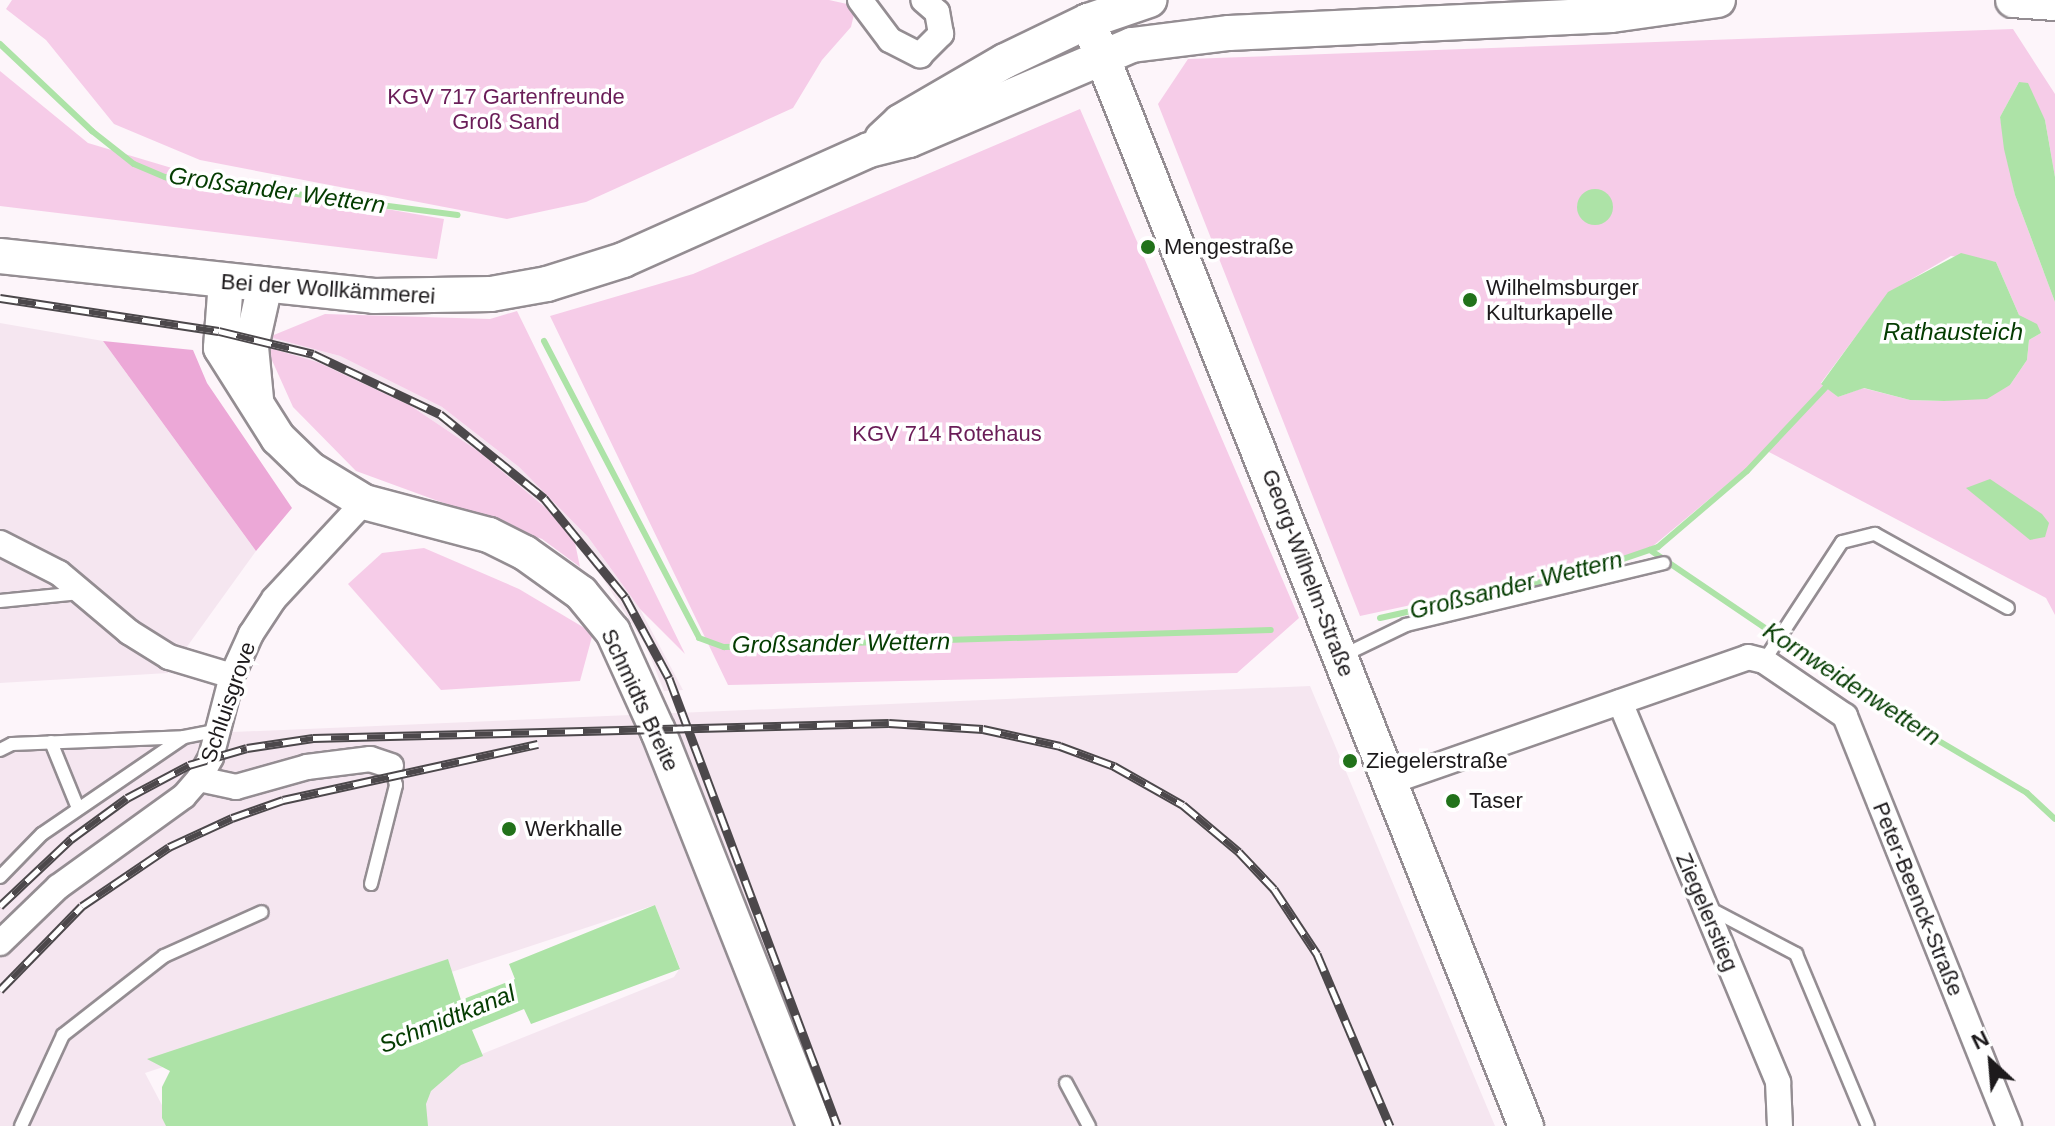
<!DOCTYPE html>
<html>
<head>
<meta charset="utf-8">
<style>
	body { margin:0 }
	#map { position:relative; width:2055px; height:1126px; overflow:hidden; background:#fdf5fa; font-family:Arial,sans-serif }
	div>[style] { position:absolute }
	.built>* { inset:0; background:#f5e6f0 }
	.green>* { inset:0; background:#f6cce8 }
	.forest>* { inset:0; background:#eca8d7 }
	.water>* { inset:0; background:#ade3a7 }
	.round { border-radius:50% }
	.stream>* { height:6px; margin:-3px; padding:0 3px; transform-origin:3px; border-radius:3px; background:#ade3a7 }
	.roads { filter:drop-shadow(2px 0 #948d92) drop-shadow(-2px 0 #948d92) drop-shadow(0 2px #948d92) drop-shadow(0 -2px #948d92) }
	.service>* { height:12px; margin:-6px; padding:0 6px; transform-origin:6px; border-radius:6px; background:#fff }
	.minor>* { height:24px; margin:-12px; padding:0 12px; transform-origin:12px; border-radius:12px; background:#fff }
	.secondary>* { height:34px; margin:-17px; padding:0 17px; transform-origin:17px; border-radius:17px; background:#fff }
	.rail>* { height:9px; margin-top:-4.5px; transform-origin:0; background:repeating-linear-gradient(90deg,#fff 0 18px,#4c484b 0 36px); box-sizing:border-box; border-block:2px solid #4c484b }
	.dots>* { width:22px; height:22px; translate:-50% -50%; box-sizing:border-box; border:4px solid #fff; border-radius:50% }
	span { translate:-50% -50%; white-space:nowrap; text-align:center; line-height:1.15; -webkit-text-stroke:7px #fff; paint-order:stroke }
	.park-label { font-size:22px; color:#6a1d58 }
	.poi-label { font-size:22px; color:#1d1a1c }
	.left { translate:0 -50%; text-align:left }
	.street-label { font-size:22px; color:#1d1a1c }
	.water-label { font-size:24px; color:#043c01; font-style:italic }
	.north { position:absolute; left:1951px; top:1022px; width:80px; height:80px; -webkit-text-stroke:6px #fff; paint-order:stroke; rotate:334deg; font-size:22px; font-weight:700; line-height:32px; text-align:center; color:#1d1a1c }
	.north::after { content:''; display:block; margin:auto; width:28px; height:36px; background:#1d1a1c; clip-path:polygon(50% 0,100% 100%,50% 72%,0 100%) }
</style>
</head>
<body>
<div id="map">
	<div class="built">
		<i style="clip-path:polygon(0 323px,103px 341px,256px 551px,168px 673px,0 683px)"></i>
		<i style="clip-path:polygon(269px 337px,340px 356px,442px 407px,519px 467px,588px 537px,640px 609px,683px 690px,664px 691px,646px 646px,602px 577px,547px 509px,478px 451px,411px 406px,266px 347px)"></i>
		<i style="clip-path:polygon(1310px 686px,1495px 1126px,391px 1126px,412px 1082px,674px 977px,680px 968px,655px 905px,145px 1073px,173px 1126px,0 1126px,0 742px)"></i>
	</div>
	<div class="green">
		<i style="clip-path:polygon(12px 0,829px 0,856px 6px,851px 27px,822px 60px,793px 108px,586px 202px,507px 219px,200px 160px,114px 124px,46px 40px,6px 9px)"></i>
		<i style="clip-path:polygon(evenodd,2013px 29px,2055px 94px,2055px 177px,2045px 120px,2019px 82px,2000px 117px,2015px 195px,2055px 302px,2055px 615px,2046px 598px,1767px 451px,1653px 546px,1610px 562px,1360px 616px,1158px 104px,1188px 59px,2013px 29px,1951px 256px,1996px 262px,2019px 315px,2041px 333px,2029px 340px,2027px 360px,2010px 385px,1944px 401px,1910px 400px,1863px 388px,1838px 397px,1821px 383px,1888px 293px,1951px 256px)"></i>
		<i style="clip-path:polygon(0 71px,88px 143px,202px 177px,444px 219px,437px 259px,0 206px)"></i>
		<i style="clip-path:polygon(1080px 109px,1299px 618px,1237px 673px,728px 685px,550px 316px,693px 274px)"></i>
		<i style="clip-path:polygon(517px 311px,685px 654px,640px 609px,588px 537px,519px 467px,442px 407px,340px 356px,269px 337px,325px 314px,490px 319px)"></i>
		<i style="clip-path:polygon(266px 347px,317px 362px,411px 406px,478px 451px,547px 509px,575px 543px,580px 567px,542px 539px,356px 471px,293px 407px)"></i>
		<i style="clip-path:polygon(424px 548px,519px 589px,593px 633px,580px 681px,441px 690px,348px 584px,382px 553px)"></i>
	</div>
	<div class="forest">
		<i style="clip-path:polygon(103px 341px,193px 350px,207px 383px,292px 508px,256px 551px)"></i>
	</div>
	<div class="water">
		<i style="clip-path:polygon(2019px 82px,2028px 83px,2045px 120px,2055px 177px,2055px 302px,2015px 195px,2004px 149px,2000px 117px)"></i>
		<i class="round" style="left:1577px;top:189px;width:36px;height:36px"></i>
		<i style="clip-path:polygon(1961px 253px,1996px 262px,2019px 315px,2037px 324px,2041px 333px,2029px 340px,2027px 360px,2010px 385px,1987px 399px,1944px 401px,1910px 400px,1864px 388px,1838px 397px,1821px 384px,1888px 292px)"></i>
		<i style="clip-path:polygon(1990px 479px,2042px 514px,2049px 523px,2045px 537px,2030px 540px,1966px 488px)"></i>
		<i style="clip-path:polygon(655px 905px,680px 969px,531px 1024px,524px 1009px,472px 1030px,483px 1056px,461px 1065px,431px 1091px,426px 1104px,428px 1126px,166px 1126px,162px 1118px,162px 1087px,170px 1071px,147px 1059px,448px 959px,461px 1000px,515px 979px,509px 964px)"></i>
	</div>
	<div class="stream">
		<i style="left:0;top:44px;width:127px;rotate:43.4deg"></i>
		<i style="left:92px;top:131px;width:53px;rotate:38.2deg"></i>
		<i style="left:134px;top:164px;width:34px;rotate:23deg"></i>
		<i style="left:165px;top:177px;width:295px;rotate:7.4deg"></i>
		<i style="left:544px;top:341px;width:335px;rotate:62.4deg"></i>
		<i style="left:699px;top:638px;width:27px;rotate:20deg"></i>
		<i style="left:724px;top:647px;width:547px;rotate:-1.78deg"></i>
		<i style="left:1650px;top:550px;width:287px;rotate:34.1deg"></i>
		<i style="left:1888px;top:711px;width:161px;rotate:30.5deg"></i>
		<i style="left:2027px;top:793px;width:38px;rotate:43deg"></i>
		<i style="left:1380px;top:618px;width:207px;rotate:-12.6deg"></i>
		<i style="left:1582px;top:573px;width:80px;rotate:-18.9deg"></i>
		<i style="left:1658px;top:547px;width:117px;rotate:-40.5deg"></i>
		<i style="left:1747px;top:471px;width:115px;rotate:-46.8deg"></i>
	</div>
	<div class="roads">
		<div class="service">
			<i style="left:0;top:601px;width:80px;rotate:-5.7deg"></i>
			<i style="left:1342px;top:656px;width:71px;rotate:-25.8deg"></i>
			<i style="left:1406px;top:625px;width:265px;rotate:-13.5deg"></i>
			<i style="left:1764px;top:661px;width:142px;rotate:-56.8deg"></i>
			<i style="left:1842px;top:542px;width:34px;rotate:-14deg"></i>
			<i style="left:1875px;top:534px;width:152px;rotate:29.1deg"></i>
			<i style="left:51px;top:742px;width:71px;rotate:67.8deg"></i>
			<i style="left:0;top:750px;width:13px;rotate:-27deg"></i>
			<i style="left:12px;top:744px;width:171px;rotate:-2.3deg"></i>
			<i style="left:0;top:877px;width:60px;rotate:-45.7deg"></i>
			<i style="left:42px;top:834px;width:172px;rotate:-34.3deg"></i>
			<i style="left:184px;top:737px;width:37px;rotate:-11deg"></i>
			<i style="left:371px;top:884px;width:102px;rotate:-75.8deg"></i>
			<i style="left:396px;top:785px;width:20px;rotate:-105deg"></i>
			<i style="left:1707px;top:907px;width:101px;rotate:27.8deg"></i>
			<i style="left:1796px;top:954px;width:186px;rotate:67.3deg"></i>
			<i style="left:1066px;top:1083px;width:49px;rotate:61.9deg"></i>
			<i style="left:21px;top:1126px;width:100px;rotate:-65.2deg"></i>
			<i style="left:63px;top:1035px;width:128px;rotate:-38deg"></i>
			<i style="left:164px;top:956px;width:107px;rotate:-24.2deg"></i>
		</div>
		<div class="minor">
			<i style="left:860px;top:0;width:50px;rotate:53.1deg"></i>
			<i style="left:890px;top:40px;width:34px;rotate:27deg"></i>
			<i style="left:920px;top:55px;width:30px;rotate:-45deg"></i>
			<i style="left:941px;top:34px;width:22px;rotate:-100deg"></i>
			<i style="left:937px;top:12px;width:18px;rotate:-139deg"></i>
			<i style="left:0;top:543px;width:66px;rotate:27deg"></i>
			<i style="left:59px;top:573px;width:92px;rotate:40.1deg"></i>
			<i style="left:129px;top:632px;width:47px;rotate:32deg"></i>
			<i style="left:169px;top:657px;width:66px;rotate:16.8deg"></i>
			<i style="left:1620px;top:702px;width:412px;rotate:67.4deg"></i>
			<i style="left:1778px;top:1082px;width:44px;rotate:87.4deg"></i>
			<i style="left:199px;top:779px;width:38px;rotate:12deg"></i>
			<i style="left:236px;top:787px;width:74px;rotate:-15.7deg"></i>
			<i style="left:307px;top:767px;width:64px;rotate:-7.2deg"></i>
			<i style="left:370px;top:759px;width:22px;rotate:18deg"></i>
			<i style="left:1390px;top:782px;width:379px;rotate:-19.2deg"></i>
			<i style="left:1748px;top:657px;width:16px;rotate:14deg"></i>
			<i style="left:1764px;top:661px;width:98px;rotate:34.2deg"></i>
			<i style="left:1845px;top:716px;width:442px;rotate:68.2deg"></i>
			<i style="left:0;top:943px;width:81px;rotate:-44deg"></i>
			<i style="left:58px;top:887px;width:155px;rotate:-35.8deg"></i>
			<i style="left:184px;top:796px;width:23px;rotate:-49deg"></i>
			<i style="left:199px;top:779px;width:25px;rotate:-61deg"></i>
			<i style="left:211px;top:757px;width:84px;rotate:-75.5deg"></i>
			<i style="left:232px;top:676px;width:46px;rotate:-65.7deg"></i>
			<i style="left:251px;top:634px;width:42px;rotate:-56.7deg"></i>
			<i style="left:274px;top:599px;width:132px;rotate:-47.1deg"></i>
		</div>
		<div class="secondary">
			<i style="left:2013px;top:0;width:42px;rotate:4.1deg"></i>
			<i style="left:1088px;top:21px;width:1189px;rotate:68.38deg"></i>
			<i style="left:882px;top:139px;width:25px;rotate:-43deg"></i>
			<i style="left:900px;top:122px;width:121px;rotate:-30.2deg"></i>
			<i style="left:1005px;top:61px;width:92px;rotate:-25.7deg"></i>
			<i style="left:1088px;top:21px;width:65px;rotate:-19deg"></i>
			<i style="left:0;top:256px;width:376px;rotate:6.1deg"></i>
			<i style="left:374px;top:296px;width:117px;rotate:-1deg"></i>
			<i style="left:491px;top:294px;width:57px;rotate:-10.1deg"></i>
			<i style="left:547px;top:284px;width:80px;rotate:-17.5deg"></i>
			<i style="left:623px;top:260px;width:269px;rotate:-24.1deg"></i>
			<i style="left:869px;top:150px;width:41px;rotate:-14deg"></i>
			<i style="left:909px;top:140px;width:242px;rotate:-23.1deg"></i>
			<i style="left:1132px;top:45px;width:98px;rotate:-7.1deg"></i>
			<i style="left:1229px;top:33px;width:383px;rotate:-2.7deg"></i>
			<i style="left:1612px;top:15px;width:107px;rotate:-8.1deg"></i>
			<i style="left:226px;top:281px;width:67px;rotate:94.3deg"></i>
			<i style="left:221px;top:348px;width:107px;rotate:57.7deg"></i>
			<i style="left:278px;top:438px;width:45px;rotate:44.1deg"></i>
			<i style="left:310px;top:469px;width:63px;rotate:31.4deg"></i>
			<i style="left:364px;top:502px;width:129px;rotate:14.8deg"></i>
			<i style="left:489px;top:535px;width:40px;rotate:26.6deg"></i>
			<i style="left:525px;top:553px;width:69px;rotate:35.5deg"></i>
			<i style="left:581px;top:593px;width:50px;rotate:50.6deg"></i>
			<i style="left:613px;top:632px;width:109px;rotate:65.6deg"></i>
			<i style="left:658px;top:731px;width:425px;rotate:68.4deg"></i>
			<i style="left:256px;top:399px;width:52px;rotate:-95.5deg"></i>
			<i style="left:251px;top:347px;width:64px;rotate:-77.3deg"></i>
		</div>
	</div>
	<div class="rail">
		<i style="left:0;top:298px;width:221px;rotate:8.6deg"></i>
		<i style="left:219px;top:331px;width:97px;rotate:13.7deg"></i>
		<i style="left:313px;top:354px;width:140px;rotate:25.3deg"></i>
		<i style="left:440px;top:414px;width:134px;rotate:38.9deg"></i>
		<i style="left:544px;top:498px;width:128px;rotate:50.7deg"></i>
		<i style="left:625px;top:597px;width:92px;rotate:61.5deg"></i>
		<i style="left:669px;top:678px;width:478px;rotate:69.4deg"></i>
		<i style="left:0;top:906px;width:98px;rotate:-43.3deg"></i>
		<i style="left:71px;top:839px;width:69px;rotate:-36.2deg"></i>
		<i style="left:127px;top:798px;width:70px;rotate:-28deg"></i>
		<i style="left:189px;top:765px;width:60px;rotate:-16.3deg"></i>
		<i style="left:247px;top:748px;width:67px;rotate:-8.6deg"></i>
		<i style="left:313px;top:738px;width:576px;rotate:-1.49deg"></i>
		<i style="left:889px;top:723px;width:94px;rotate:3.7deg"></i>
		<i style="left:983px;top:729px;width:79px;rotate:12.4deg"></i>
		<i style="left:1060px;top:746px;width:58px;rotate:20.3deg"></i>
		<i style="left:1114px;top:766px;width:79px;rotate:29.5deg"></i>
		<i style="left:1183px;top:805px;width:73px;rotate:40deg"></i>
		<i style="left:1239px;top:852px;width:51px;rotate:46.6deg"></i>
		<i style="left:1274px;top:889px;width:78px;rotate:56.5deg"></i>
		<i style="left:1317px;top:954px;width:187px;rotate:67deg"></i>
		<i style="left:0;top:990px;width:117px;rotate:-45.7deg"></i>
		<i style="left:82px;top:906px;width:105px;rotate:-34.1deg"></i>
		<i style="left:169px;top:847px;width:69px;rotate:-24.7deg"></i>
		<i style="left:232px;top:818px;width:54px;rotate:-19.4deg"></i>
		<i style="left:283px;top:800px;width:261px;rotate:-12.4deg"></i>
	</div>
	<div class="dots">
		<i style="left:1148px;top:247px;background:#21721a"></i>
		<i style="left:1470px;top:300px;background:#21721a"></i>
		<i style="left:1350px;top:761px;background:#21721a"></i>
		<i style="left:1453px;top:801px;background:#21721a"></i>
		<i style="left:509px;top:829px;background:#21721a"></i>
	</div>
	<div class="park-label">
		<span style="left:506px;top:109px">KGV 717 Gartenfreunde<br>Groß Sand</span>
		<span style="left:947px;top:434px">KGV 714 Rotehaus</span>
	</div>
	<div class="poi-label">
		<span class="left" style="left:1164px;top:247px">Mengestraße</span>
		<span class="left" style="left:1486px;top:300px">Wilhelmsburger<br>Kulturkapelle</span>
		<span class="left" style="left:1366px;top:761px">Ziegelerstraße</span>
		<span class="left" style="left:1469px;top:801px">Taser</span>
		<span class="left" style="left:525px;top:829px">Werkhalle</span>
	</div>
	<div class="street-label">
		<span style="left:328px;top:289px;rotate:4deg">Bei der Wollkämmerei</span>
		<span style="left:1308px;top:573px;rotate:69deg">Georg-Wilhelm-Straße</span>
		<span style="left:640px;top:700px;rotate:65deg">Schmidts Breite</span>
		<span style="left:228px;top:702px;rotate:-71deg">Schluisgrove</span>
		<span style="left:1918px;top:899px;rotate:68deg">Peter-Beenck-Straße</span>
		<span style="left:1707px;top:912px;rotate:67deg">Ziegelerstieg</span>
	</div>
	<div class="water-label">
		<span style="left:277px;top:190px;rotate:8deg">Großsander Wettern</span>
		<span style="left:1953px;top:332px">Rathausteich</span>
		<span style="left:1516px;top:585px;rotate:-14deg">Großsander Wettern</span>
		<span style="left:841px;top:643px;rotate:-1deg">Großsander Wettern</span>
		<span style="left:1852px;top:684px;rotate:33deg">Kornweidenwettern</span>
		<span style="left:447px;top:1019px;rotate:-22deg">Schmidtkanal</span>
	</div>
	<div class="north">N</div>
</div>
</body>
</html>
